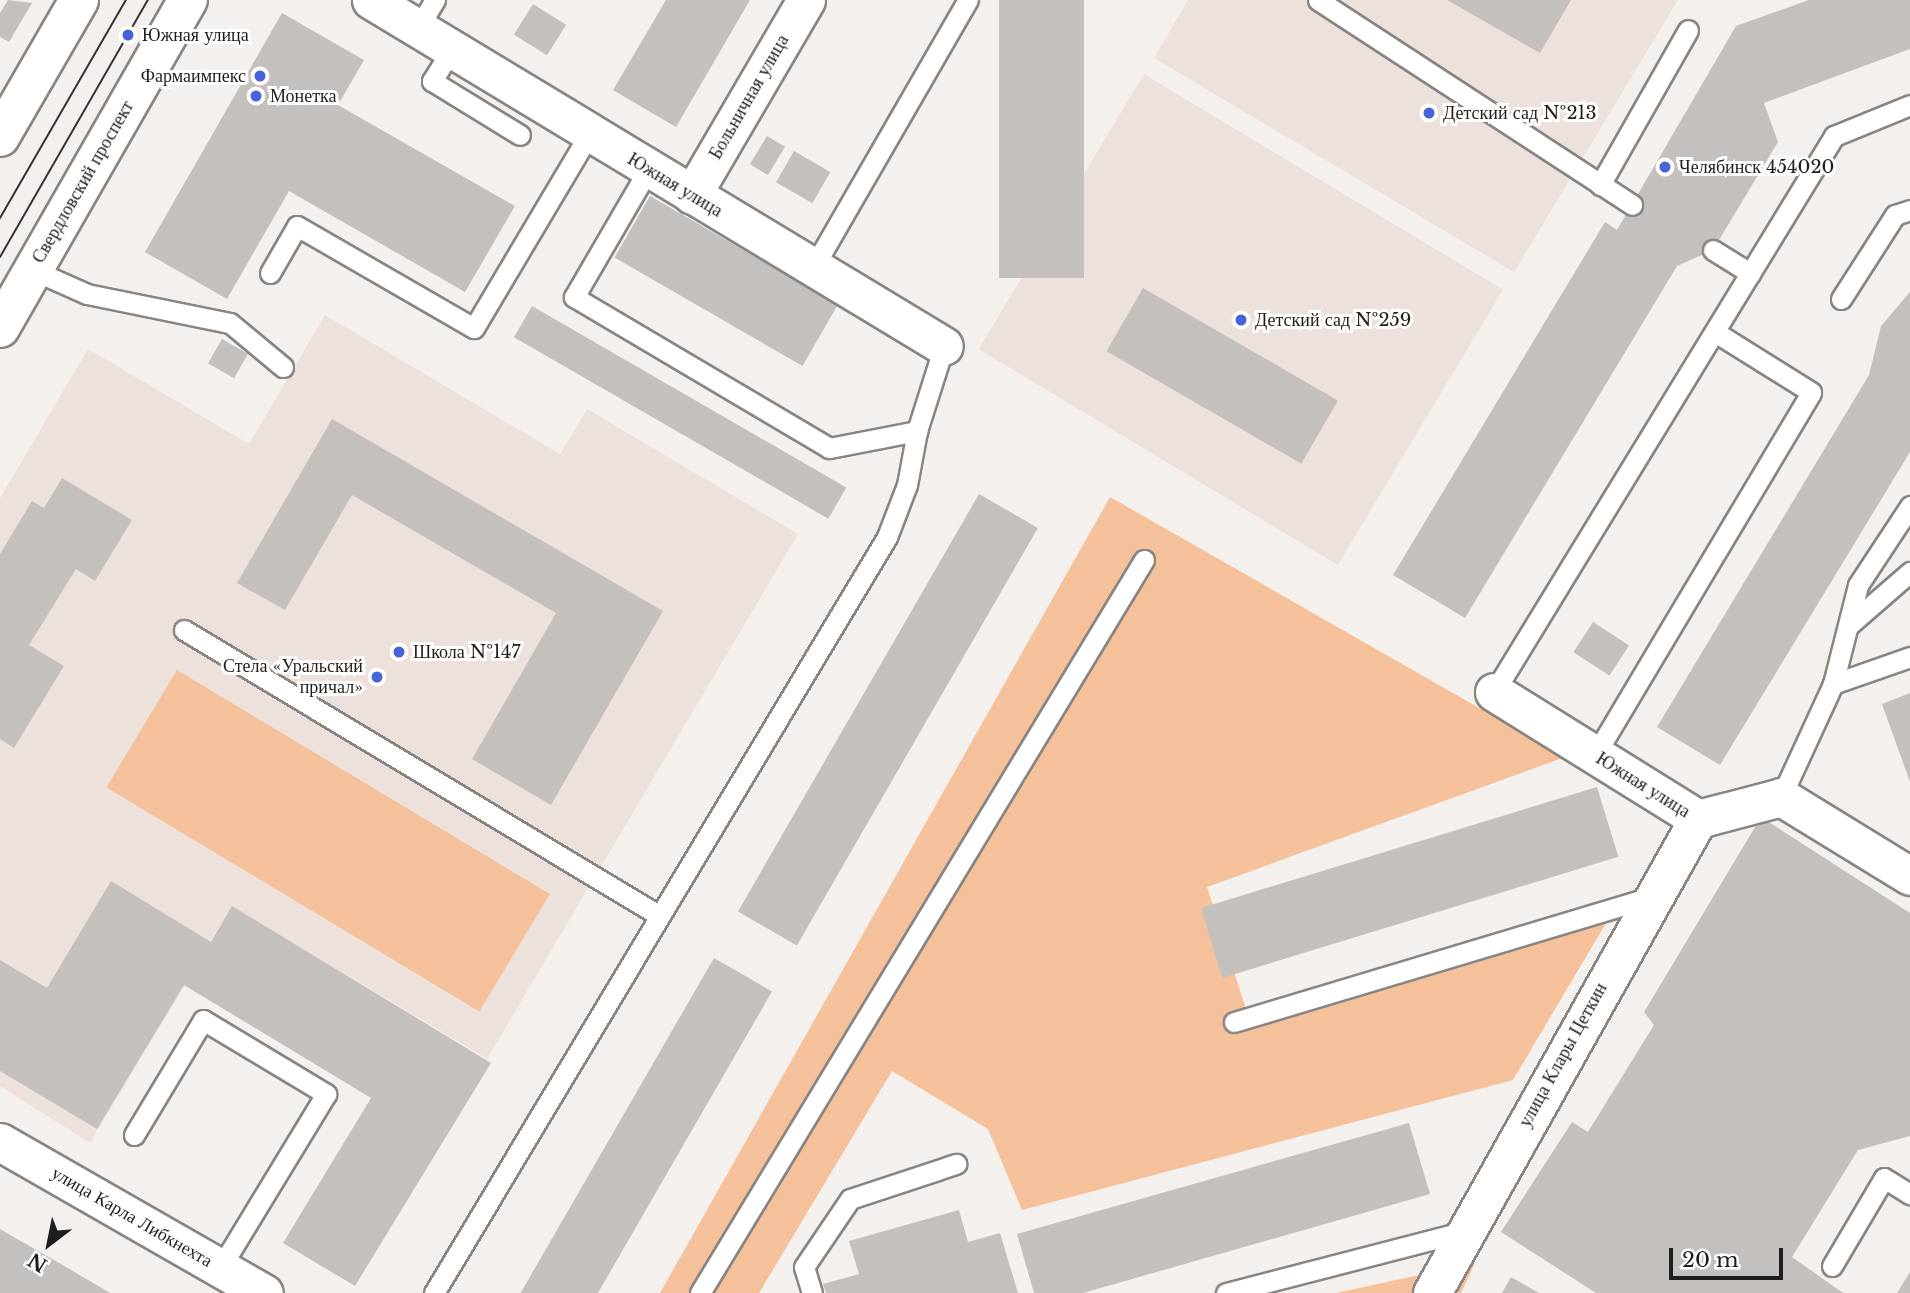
<!DOCTYPE html>
<html>
<head>
<meta charset="utf-8">
<style>
	body { margin:0 }
	#map { position:relative; width:1910px; height:1293px; overflow:hidden; background:#f4f0ed; font-family:"Libre Baskerville",serif }
	div>[style] { position:absolute }
	.built>* { inset:0; background:#ede2db; transform-origin:0 0 }
	.green>* { inset:0; background:#f4c19a; transform-origin:0 0 }
	.building>* { inset:0; background:#c4c0be; transform-origin:0 0 }
	.roads { filter:drop-shadow(2px 0 #888582) drop-shadow(-2px 0 #888582) drop-shadow(0 2px #888582) drop-shadow(0 -2px #888582) }
	.lane>* { height:19px; margin:-9.5px; padding:0 9.5px; transform-origin:9.5px; border-radius:9.5px; background:#fff }
	.street>* { height:37px; margin:-18.5px; padding:0 18.5px; transform-origin:18.5px; border-radius:18.5px; background:#fff }
	.primary>* { height:38px; margin:-19px; padding:0 19px; transform-origin:19px; border-radius:19px; background:#fff }
	.tram>* { height:2px; margin:-1px; padding:0 1px; transform-origin:1px; border-radius:1px; background:#363433 }
	.dots>* { width:19px; height:19px; translate:-50% -50%; box-sizing:border-box; border:4px solid #fffefd; border-radius:50% }
	span { translate:-50% -50%; white-space:nowrap; text-align:center; line-height:1.15; -webkit-text-stroke:6px #fffefd; paint-order:stroke }
	.poi-label { font-size:18px; color:#1f1e1d }
	.left { translate:0 -50%; text-align:left }
	.right { translate:-100% -50%; text-align:right }
	.street-label { font-size:18px; color:#1f1e1d }
	.north { position:absolute; left:14px; top:1209px; width:70px; height:70px; -webkit-text-stroke:5px #fffefd; paint-order:stroke; rotate:212deg; font-size:19px; font-weight:700; line-height:28px; text-align:center; color:#1f1e1d }
	.north::after { content:''; display:block; margin:auto; width:24px; height:32px; background:#1f1e1d; clip-path:polygon(50% 0,100% 100%,50% 72%,0 100%) }
	.scale { position:absolute; left:1669px; top:1248px; width:114px; height:32px; box-sizing:border-box; border:4px solid #1f1e1d; border-top:0; padding-left:9px; font-size:21px; line-height:24px; white-space:nowrap; color:#1f1e1d; -webkit-text-stroke:5px #fffefd; paint-order:stroke }
</style>
</head>
<body>
<div id="map">
	<div class="built">
		<i style="clip-path:polygon(1188px 0,1678px 0,1514px 272px,1154px 58px)"></i>
		<i style="left:1144px;top:74px;width:419px;height:321px;rotate:31deg"></i>
		<i style="clip-path:polygon(325px 315px,560px 454px,587px 409px,798px 534px,487px 1059px,232px 906px,90px 1143px,0 1086px,0 498px,88px 349px,249px 444px)"></i>
	</div>
	<div class="green">
		<i style="clip-path:polygon(1110px 497px,1565px 757px,1207px 887px,1252px 1028px,1609px 918px,1513px 1080px,1022px 1210px,988px 1129px,892px 1071px,759px 1293px,660px 1293px)"></i>
		<i style="left:177px;top:670px;width:435px;height:137px;rotate:31deg"></i>
		<i style="clip-path:polygon(1475px 1263px,1461px 1293px,1336px 1293px)"></i>
	</div>
	<div class="building">
		<i style="clip-path:polygon(8px 0,32px 3px,9px 42px,0 37px,0 13px)"></i>
		<i style="clip-path:polygon(666px 0,750px 0,676px 127px,613px 90px)"></i>
		<i style="left:999px;top:0;width:85px;height:278px"></i>
		<i style="clip-path:polygon(1447px 0,1571px 0,1540px 53px)"></i>
		<i style="clip-path:polygon(1809px 0,1910px 0,1910px 49px,1764px 103px,1778px 142px,1713px 250px,1677px 266px,1465px 618px,1393px 575px,1605px 222px,1617px 230px,1736px 26px)"></i>
		<i style="left:533px;top:4px;width:39px;height:36px;rotate:32deg"></i>
		<i style="clip-path:polygon(282px 13px,364px 60px,338px 105px,515px 206px,465px 292px,289px 191px,227px 299px,145px 252px)"></i>
		<i style="left:767px;top:136px;width:21px;height:33px;rotate:31deg"></i>
		<i style="left:794px;top:151px;width:42px;height:36px;rotate:30deg"></i>
		<i style="left:650px;top:196px;width:217px;height:71px;rotate:30deg"></i>
		<i style="left:1143px;top:288px;width:225px;height:73px;rotate:30deg"></i>
		<i style="clip-path:polygon(1910px 292px,1910px 452px,1720px 765px,1657px 727px,1869px 375px,1881px 326px)"></i>
		<i style="left:532px;top:306px;width:363px;height:36px;rotate:30deg"></i>
		<i style="left:222px;top:339px;width:30px;height:28px;rotate:30deg"></i>
		<i style="clip-path:polygon(332px 419px,663px 611px,551px 805px,472px 759px,556px 613px,352px 495px,285px 610px,237px 583px)"></i>
		<i style="clip-path:polygon(62px 478px,132px 520px,95px 581px,76px 569px,29px 645px,64px 666px,14px 748px,0 739px,0 554px,32px 501px,44px 508px)"></i>
		<i style="left:979px;top:494px;width:68px;height:482px;rotate:30deg"></i>
		<i style="left:1593px;top:622px;width:43px;height:36px;rotate:33deg"></i>
		<i style="clip-path:polygon(1910px 693px,1910px 782px,1882px 704px)"></i>
		<i style="left:1597px;top:787px;width:73px;height:414px;rotate:73deg"></i>
		<i style="clip-path:polygon(1761px 817px,1910px 913px,1910px 1136px,1858px 1150px,1792px 1257px,1843px 1293px,1596px 1293px,1501px 1232px,1572px 1122px,1588px 1132px,1654px 1025px,1644px 1012px)"></i>
		<i style="clip-path:polygon(111px 881px,211px 942px,232px 906px,491px 1063px,355px 1286px,283px 1243px,371px 1098px,184px 985px,97px 1129px,0 1071px,0 960px,47px 988px)"></i>
		<i style="left:714px;top:958px;width:67px;height:387px;rotate:30deg"></i>
		<i style="clip-path:polygon(1409px 1123px,1430px 1194px,1083px 1293px,1034px 1293px,1017px 1234px)"></i>
		<i style="clip-path:polygon(959px 1210px,968px 1242px,1000px 1233px,1018px 1293px,826px 1293px,823px 1284px,859px 1274px,849px 1241px)"></i>
		<i style="clip-path:polygon(0 1229px,66px 1267px,110px 1293px,0 1293px)"></i>
		<i style="clip-path:polygon(1910px 1272px,1910px 1293px,1897px 1293px)"></i>
		<i style="clip-path:polygon(1511px 1277px,1539px 1293px,1502px 1293px)"></i>
	</div>
	<div class="roads">
		<div class="lane">
			<i style="left:1318px;top:0;width:375px;rotate:33.1deg"></i>
			<i style="left:418px;top:28px;width:33px;rotate:-59deg"></i>
			<i style="left:452px;top:49px;width:38px;rotate:122deg"></i>
			<i style="left:432px;top:81px;width:103px;rotate:31.5deg"></i>
			<i style="left:648px;top:170px;width:147px;rotate:120.2deg"></i>
			<i style="left:574px;top:297px;width:296px;rotate:30.6deg"></i>
			<i style="left:829px;top:448px;width:90px;rotate:-10.9deg"></i>
			<i style="left:1600px;top:185px;width:178px;rotate:-60.4deg"></i>
			<i style="left:1713px;top:250px;width:44px;rotate:31.9deg"></i>
			<i style="left:813px;top:268px;width:310px;rotate:-60deg"></i>
			<i style="left:33px;top:270px;width:59px;rotate:24deg"></i>
			<i style="left:87px;top:294px;width:146px;rotate:11.5deg"></i>
			<i style="left:230px;top:323px;width:69px;rotate:39.7deg"></i>
			<i style="left:270px;top:273px;width:54px;rotate:-60.1deg"></i>
			<i style="left:297px;top:226px;width:204px;rotate:30deg"></i>
			<i style="left:474px;top:328px;width:227px;rotate:-59.3deg"></i>
			<i style="left:1841px;top:299px;width:100px;rotate:-57.3deg"></i>
			<i style="left:1895px;top:215px;width:16px;rotate:-18deg"></i>
			<i style="left:1849px;top:625px;width:81px;rotate:-41deg"></i>
			<i style="left:184px;top:630px;width:555px;rotate:31deg"></i>
			<i style="left:1833px;top:684px;width:102px;rotate:-75.8deg"></i>
			<i style="left:1858px;top:585px;width:95px;rotate:-56.6deg"></i>
			<i style="left:1494px;top:692px;width:652px;rotate:-58.55deg"></i>
			<i style="left:1834px;top:136px;width:82px;rotate:-22.2deg"></i>
			<i style="left:1595px;top:755px;width:422px;rotate:-59.2deg"></i>
			<i style="left:1811px;top:392px;width:113px;rotate:-148deg"></i>
			<i style="left:1781px;top:797px;width:124px;rotate:-65.3deg"></i>
			<i style="left:1833px;top:684px;width:82px;rotate:-19.3deg"></i>
			<i style="left:1234px;top:1022px;width:434px;rotate:-16.7deg"></i>
			<i style="left:134px;top:1135px;width:134px;rotate:-59deg"></i>
			<i style="left:203px;top:1020px;width:144px;rotate:31deg"></i>
			<i style="left:326px;top:1094px;width:202px;rotate:121.3deg"></i>
			<i style="left:1832px;top:1266px;width:102px;rotate:-59.4deg"></i>
			<i style="left:1884px;top:1178px;width:31px;rotate:32deg"></i>
			<i style="left:434px;top:1293px;width:881px;rotate:-59.07deg"></i>
			<i style="left:887px;top:537px;width:56px;rotate:-69deg"></i>
			<i style="left:907px;top:485px;width:55px;rotate:-79.5deg"></i>
			<i style="left:917px;top:431px;width:89px;rotate:-72.4deg"></i>
			<i style="left:700px;top:1293px;width:857px;rotate:-58.8deg"></i>
			<i style="left:812px;top:1293px;width:27px;rotate:-107deg"></i>
			<i style="left:804px;top:1267px;width:82px;rotate:-55.9deg"></i>
			<i style="left:850px;top:1199px;width:112px;rotate:-18.3deg"></i>
			<i style="left:1226px;top:1293px;width:248px;rotate:-14.5deg"></i>
		</div>
		<div class="street">
			<i style="left:371px;top:0;width:669px;rotate:31.13deg"></i>
			<i style="left:692px;top:195px;width:226px;rotate:-59.7deg"></i>
			<i style="left:1494px;top:692px;width:240px;rotate:31.9deg"></i>
			<i style="left:1698px;top:819px;width:86px;rotate:-14.8deg"></i>
			<i style="left:1781px;top:797px;width:151px;rotate:31.5deg"></i>
			<i style="left:0;top:1142px;width:304px;rotate:29.8deg"></i>
			<i style="left:1432px;top:1293px;width:544px;rotate:-60.7deg"></i>
		</div>
		<div class="primary">
			<i style="left:0;top:137px;width:158px;rotate:-60deg"></i>
			<i style="left:0;top:328px;width:378px;rotate:-60.2deg"></i>
		</div>
	</div>
	<div class="tram">
		<i style="left:0;top:218px;width:252px;rotate:-60deg"></i>
		<i style="left:0;top:257px;width:297px;rotate:-60.1deg"></i>
	</div>
	<div class="dots">
		<i style="left:128px;top:35px;background:#4564d7"></i>
		<i style="left:260px;top:76px;background:#4564d7"></i>
		<i style="left:256px;top:96px;background:#4564d7"></i>
		<i style="left:1429px;top:113px;background:#4564d7"></i>
		<i style="left:1665px;top:167px;background:#4564d7"></i>
		<i style="left:1241px;top:320px;background:#4564d7"></i>
		<i style="left:399px;top:652px;background:#4564d7"></i>
		<i style="left:377px;top:677px;background:#4564d7"></i>
	</div>
	<div class="poi-label">
		<span class="left" style="left:142px;top:35px">Южная улица</span>
		<span class="right" style="left:246px;top:76px">Фармаимпекс</span>
		<span class="left" style="left:270px;top:96px">Монетка</span>
		<span class="left" style="left:1443px;top:113px">Детский сад №213</span>
		<span class="left" style="left:1679px;top:167px">Челябинск 454020</span>
		<span class="left" style="left:1255px;top:320px">Детский сад №259</span>
		<span class="left" style="left:413px;top:652px">Школа №147</span>
		<span class="right" style="left:363px;top:677px">Стела «Уральский<br>причал»</span>
	</div>
	<div class="street-label">
		<span style="left:749px;top:97px;rotate:-60deg">Больничная улица</span>
		<span style="left:83px;top:182px;rotate:-60deg">Свердловский проспект</span>
		<span style="left:675px;top:185px;rotate:31deg">Южная улица</span>
		<span style="left:1643px;top:785px;rotate:32deg">Южная улица</span>
		<span style="left:1563px;top:1055px;rotate:-61deg">улица Клары Цеткин</span>
		<span style="left:132px;top:1217px;rotate:30deg">улица Карла Либкнехта</span>
	</div>
	<div class="north">N</div>
	<div class="scale">20 m</div>
</div>
</body>
</html>
